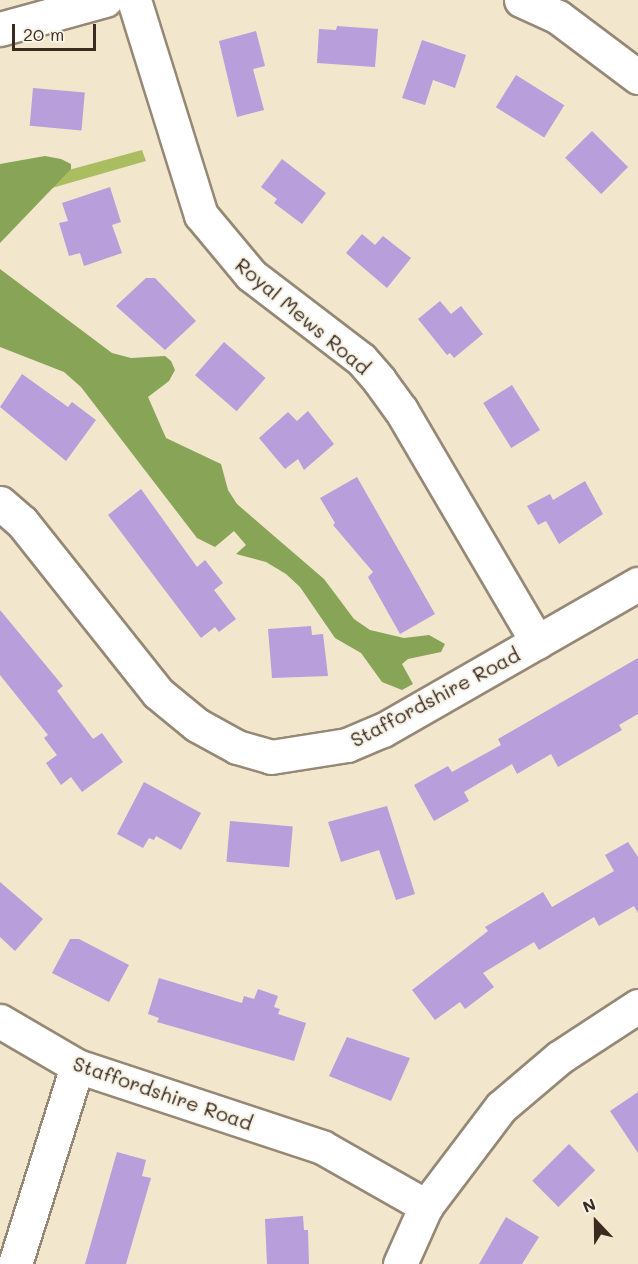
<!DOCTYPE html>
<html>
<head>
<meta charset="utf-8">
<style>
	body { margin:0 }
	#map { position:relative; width:638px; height:1264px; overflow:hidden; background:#f2e6cd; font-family:Mali,sans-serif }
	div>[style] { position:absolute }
	.green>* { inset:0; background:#aabd61 }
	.forest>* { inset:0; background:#87a457 }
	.building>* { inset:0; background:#b89eda; transform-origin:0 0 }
	.roads { filter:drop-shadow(2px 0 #968876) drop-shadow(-2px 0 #968876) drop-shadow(0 2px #968876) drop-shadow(0 -2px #968876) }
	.minor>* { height:33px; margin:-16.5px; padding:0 16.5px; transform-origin:16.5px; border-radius:16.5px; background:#fff }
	span { translate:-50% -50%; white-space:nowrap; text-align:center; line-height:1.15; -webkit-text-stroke:4.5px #f7f3e8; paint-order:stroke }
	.street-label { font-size:20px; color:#3b2a1e }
	.north { position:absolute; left:566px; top:1192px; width:60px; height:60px; -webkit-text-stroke:4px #f7f3e8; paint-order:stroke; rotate:338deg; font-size:16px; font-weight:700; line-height:24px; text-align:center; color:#3b2a1e }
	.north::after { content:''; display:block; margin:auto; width:21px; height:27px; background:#3b2a1e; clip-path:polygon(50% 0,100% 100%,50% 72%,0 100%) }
	.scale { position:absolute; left:12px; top:24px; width:84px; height:27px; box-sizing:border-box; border:3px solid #3b2a1e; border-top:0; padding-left:8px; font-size:18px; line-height:21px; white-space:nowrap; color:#3b2a1e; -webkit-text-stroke:4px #f7f3e8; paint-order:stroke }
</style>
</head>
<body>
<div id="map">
	<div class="green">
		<i style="clip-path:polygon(142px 150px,146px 161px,38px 192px,32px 180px)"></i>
	</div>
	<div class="forest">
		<i style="clip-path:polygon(45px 156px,61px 159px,71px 164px,71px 169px,0 243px,0 164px)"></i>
		<i style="clip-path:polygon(0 269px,112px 353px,131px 358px,165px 356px,171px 361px,175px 370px,169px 381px,148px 397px,166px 438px,221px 464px,228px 490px,237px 504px,324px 579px,354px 619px,370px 630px,404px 638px,429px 635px,445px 644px,441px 652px,408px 659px,402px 664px,413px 684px,402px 690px,382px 682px,361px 653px,335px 638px,300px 587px,286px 574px,266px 562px,236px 554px,246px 545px,234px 531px,215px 547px,197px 538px,81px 387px,64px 372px,0 347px)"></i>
	</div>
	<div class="building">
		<i style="clip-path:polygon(337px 26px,378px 29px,375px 67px,317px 63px,319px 29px,336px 30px)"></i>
		<i style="clip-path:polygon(256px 31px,265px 66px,253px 69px,264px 110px,237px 117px,219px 41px)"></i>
		<i style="clip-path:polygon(422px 40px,466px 55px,455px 88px,433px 80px,425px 105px,402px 98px)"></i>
		<i style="left:516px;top:75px;width:57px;height:38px;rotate:32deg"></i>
		<i style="left:33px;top:88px;width:52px;height:38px;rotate:5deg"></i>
		<i style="left:592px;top:131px;width:51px;height:38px;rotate:45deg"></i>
		<i style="clip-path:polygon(282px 159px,326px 193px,302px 224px,274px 203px,277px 199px,261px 187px)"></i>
		<i style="clip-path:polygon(110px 187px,121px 222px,112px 225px,122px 253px,84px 266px,80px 253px,69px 256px,59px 223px,68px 221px,62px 203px)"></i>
		<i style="clip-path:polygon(362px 234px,375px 245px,383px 236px,411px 258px,387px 288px,346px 253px)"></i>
		<i style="clip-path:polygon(146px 278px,155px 278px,196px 321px,165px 350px,116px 306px)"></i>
		<i style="clip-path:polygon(440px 301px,451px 314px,461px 306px,483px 334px,454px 358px,450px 353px,447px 355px,418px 319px)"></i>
		<i style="left:224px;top:342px;width:55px;height:44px;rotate:41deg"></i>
		<i style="clip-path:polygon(22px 374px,68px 407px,72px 402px,96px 420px,66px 461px,0 407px)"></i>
		<i style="left:512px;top:385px;width:53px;height:34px;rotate:58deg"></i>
		<i style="clip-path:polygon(308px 411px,334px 444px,304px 470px,298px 459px,285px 469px,259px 438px,288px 412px,297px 421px)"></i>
		<i style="clip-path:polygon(357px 477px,435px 614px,400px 634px,368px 577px,373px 572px,333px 525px,335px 523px,320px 498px)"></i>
		<i style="clip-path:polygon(585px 481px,603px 514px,559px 544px,546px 521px,538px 525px,527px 506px,550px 494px,553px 500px)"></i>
		<i style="clip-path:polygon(141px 489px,197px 567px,205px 560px,223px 583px,214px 590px,236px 619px,219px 632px,215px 627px,201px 638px,108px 515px)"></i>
		<i style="clip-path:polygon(0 610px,63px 686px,57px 691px,93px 739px,102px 733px,123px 762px,82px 792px,71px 777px,61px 785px,46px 763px,57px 755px,44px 738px,48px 735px,0 675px)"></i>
		<i style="clip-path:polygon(311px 626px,312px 635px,323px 634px,328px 676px,272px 678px,268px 629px)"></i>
		<i style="clip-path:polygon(638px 658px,638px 714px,619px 725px,622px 730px,558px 767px,551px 754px,517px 774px,512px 764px,464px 792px,469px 801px,434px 821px,414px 785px,448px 766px,452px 772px,501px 745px,498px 739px)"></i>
		<i style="clip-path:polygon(144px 782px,201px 813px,181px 850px,156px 836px,154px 840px,149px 838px,143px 848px,117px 834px)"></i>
		<i style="clip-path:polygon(387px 806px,415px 894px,396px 900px,379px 850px,341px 862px,328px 822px)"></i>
		<i style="left:230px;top:821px;width:63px;height:41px;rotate:5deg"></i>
		<i style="clip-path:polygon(628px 842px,638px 857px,638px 913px,634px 906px,599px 926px,594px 917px,539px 950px,534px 942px,483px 973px,494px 987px,465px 1009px,460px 1002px,435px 1020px,412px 990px,488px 931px,485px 927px,543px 892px,552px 907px,614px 871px,605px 855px)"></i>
		<i style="clip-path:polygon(0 882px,43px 919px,15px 951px,0 937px)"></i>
		<i style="clip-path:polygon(70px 939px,79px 939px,129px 965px,109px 1002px,52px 973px)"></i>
		<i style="clip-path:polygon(159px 978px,242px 1003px,244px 996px,254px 999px,258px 989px,278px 996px,274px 1007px,280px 1009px,278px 1014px,306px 1023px,294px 1061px,157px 1022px,159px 1018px,148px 1014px)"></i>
		<i style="clip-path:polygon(347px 1037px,410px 1058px,391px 1101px,329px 1076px)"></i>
		<i style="clip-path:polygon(638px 1092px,638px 1153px,610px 1111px)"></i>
		<i style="left:569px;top:1144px;width:37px;height:52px;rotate:45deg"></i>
		<i style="clip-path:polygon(117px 1152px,146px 1160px,142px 1176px,151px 1178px,126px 1264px,85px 1264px)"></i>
		<i style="clip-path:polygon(303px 1216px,304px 1230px,308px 1230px,309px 1264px,267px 1264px,265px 1219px)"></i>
		<i style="clip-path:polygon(506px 1217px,539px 1237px,522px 1264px,479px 1264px)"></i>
	</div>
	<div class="roads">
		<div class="minor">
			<i style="left:134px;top:0;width:225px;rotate:72.7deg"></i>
			<i style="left:201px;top:215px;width:78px;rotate:50.2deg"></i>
			<i style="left:251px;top:275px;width:138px;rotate:37.4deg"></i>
			<i style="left:361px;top:359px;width:28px;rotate:49deg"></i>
			<i style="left:379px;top:380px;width:37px;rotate:54deg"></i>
			<i style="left:401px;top:410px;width:269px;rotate:59.6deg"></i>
			<i style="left:521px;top:0;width:41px;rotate:24.7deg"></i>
			<i style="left:558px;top:17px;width:100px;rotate:36.9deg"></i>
			<i style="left:0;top:29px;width:109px;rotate:-15.4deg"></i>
			<i style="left:0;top:503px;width:29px;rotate:41deg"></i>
			<i style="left:22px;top:522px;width:218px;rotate:51.5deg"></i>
			<i style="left:158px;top:693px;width:50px;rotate:39.4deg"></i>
			<i style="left:197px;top:725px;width:46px;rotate:28.8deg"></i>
			<i style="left:237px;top:747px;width:35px;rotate:16deg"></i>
			<i style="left:271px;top:757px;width:77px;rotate:-9deg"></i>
			<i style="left:347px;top:745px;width:39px;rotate:-23deg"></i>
			<i style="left:383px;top:730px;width:294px;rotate:-29.8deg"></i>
			<i style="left:0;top:1021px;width:89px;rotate:30.3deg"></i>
			<i style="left:77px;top:1066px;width:258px;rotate:18.3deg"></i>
			<i style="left:322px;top:1147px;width:120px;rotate:29.6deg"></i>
			<i style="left:15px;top:1264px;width:207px;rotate:-72.6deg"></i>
			<i style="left:400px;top:1264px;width:64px;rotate:-65.9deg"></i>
			<i style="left:426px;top:1206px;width:124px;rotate:-52.9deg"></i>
			<i style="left:501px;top:1107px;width:77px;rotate:-40.3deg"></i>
			<i style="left:560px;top:1057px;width:93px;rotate:-33.2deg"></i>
		</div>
	</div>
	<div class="street-label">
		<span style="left:303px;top:316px;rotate:40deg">Royal Mews Road</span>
		<span style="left:435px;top:697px;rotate:-28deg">Staffordshire Road</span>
		<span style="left:163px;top:1093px;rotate:19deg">Staffordshire Road</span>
	</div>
	<div class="north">N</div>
	<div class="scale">20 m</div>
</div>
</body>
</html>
